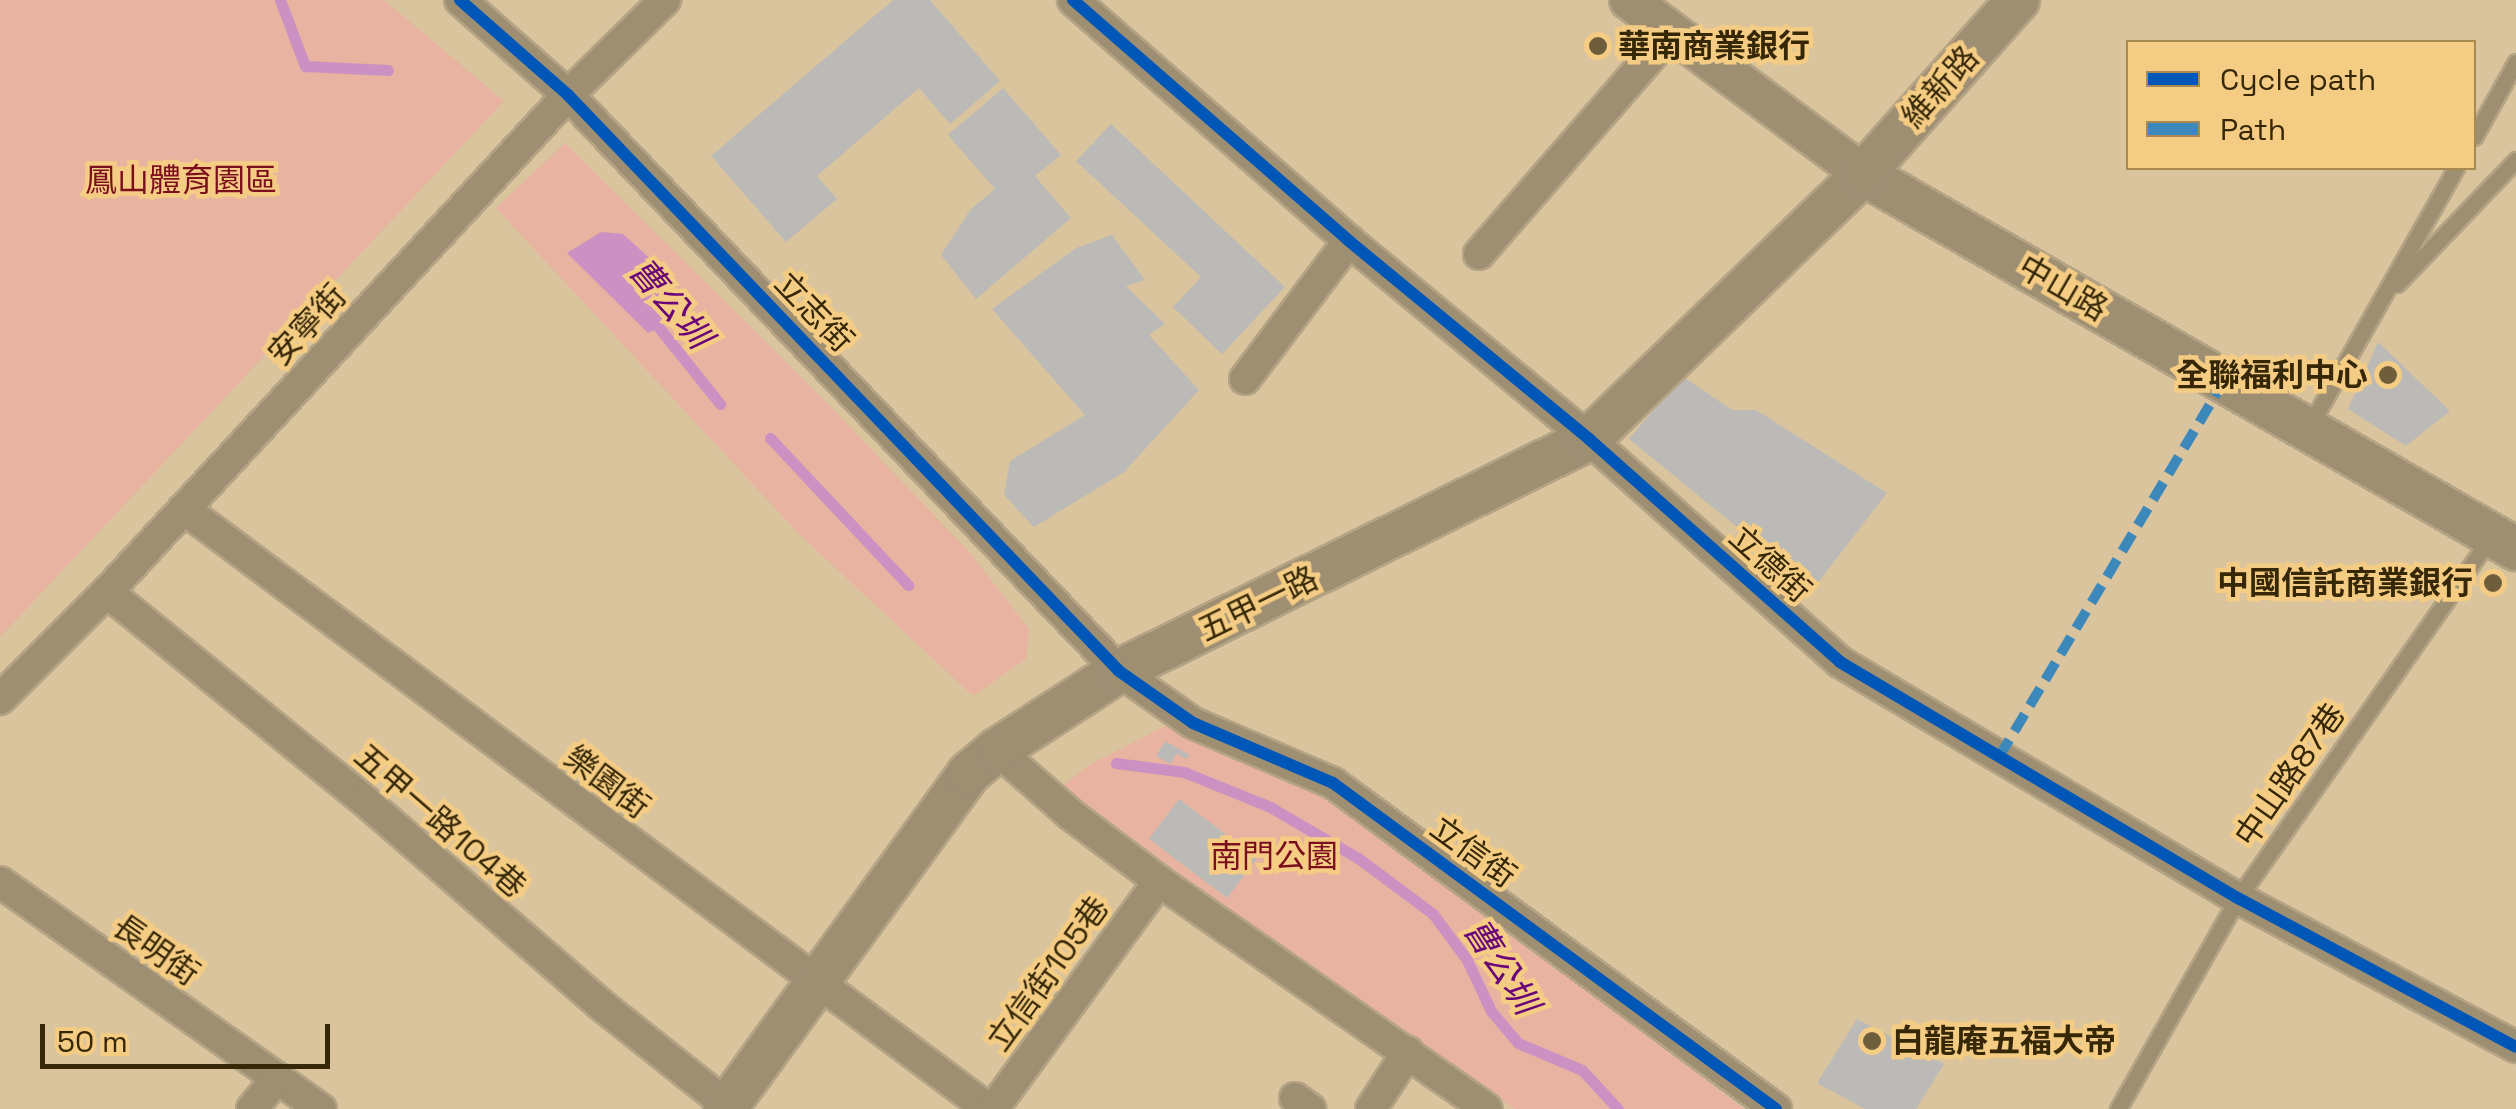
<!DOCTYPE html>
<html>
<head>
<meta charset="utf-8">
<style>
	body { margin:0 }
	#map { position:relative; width:2516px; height:1109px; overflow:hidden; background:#dac49d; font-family:"Space Grotesk","Noto Sans TC",sans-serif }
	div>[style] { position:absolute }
	.green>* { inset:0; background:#e8b3a0 }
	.water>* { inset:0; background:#cb91c2 }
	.stream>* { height:11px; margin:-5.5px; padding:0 5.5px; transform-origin:5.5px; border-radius:5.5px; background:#cb91c2 }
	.building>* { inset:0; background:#bcbab7; transform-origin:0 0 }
	.roads { filter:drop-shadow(2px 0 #b4a384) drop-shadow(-2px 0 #b4a384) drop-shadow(0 2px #b4a384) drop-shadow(0 -2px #b4a384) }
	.service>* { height:15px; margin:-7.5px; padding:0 7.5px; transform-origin:7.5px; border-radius:7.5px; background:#9e8f72 }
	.minor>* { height:30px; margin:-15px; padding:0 15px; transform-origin:15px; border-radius:15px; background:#9e8f72 }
	.tertiary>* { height:38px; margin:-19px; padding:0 19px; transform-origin:19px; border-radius:19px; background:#9e8f72 }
	.secondary>* { height:42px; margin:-21px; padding:0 21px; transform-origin:21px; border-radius:21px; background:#9e8e72 }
	.quiet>* { height:10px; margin-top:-5px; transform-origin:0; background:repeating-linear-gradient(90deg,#3d88ba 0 20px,transparent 0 30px) }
	.cycleway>* { height:12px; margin:-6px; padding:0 6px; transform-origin:6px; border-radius:6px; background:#0057b8 }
	.dots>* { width:28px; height:28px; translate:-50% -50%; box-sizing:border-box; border:5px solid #f4cc83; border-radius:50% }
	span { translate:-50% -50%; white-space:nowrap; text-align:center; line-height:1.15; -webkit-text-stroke:9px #f4cc83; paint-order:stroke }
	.poi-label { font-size:32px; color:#362707; font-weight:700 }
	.left { translate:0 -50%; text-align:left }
	.right { translate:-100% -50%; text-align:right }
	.street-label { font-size:32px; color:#362707 }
	.park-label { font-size:32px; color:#7c0f1d }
	.water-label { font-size:35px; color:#690578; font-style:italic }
	.legend { position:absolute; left:2126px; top:40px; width:350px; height:130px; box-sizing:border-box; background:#f4cc83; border:2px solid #a88a51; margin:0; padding:12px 18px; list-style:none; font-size:30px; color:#362707 }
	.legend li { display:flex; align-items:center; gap:20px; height:50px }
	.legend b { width:50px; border:2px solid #a88a51 }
	.scale { position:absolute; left:40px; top:1024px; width:290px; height:45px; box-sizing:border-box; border:5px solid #362707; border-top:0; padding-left:12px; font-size:30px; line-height:35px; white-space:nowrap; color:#362707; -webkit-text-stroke:8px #f4cc83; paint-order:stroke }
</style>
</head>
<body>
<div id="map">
	<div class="green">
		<i style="clip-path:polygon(0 0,384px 0,504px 101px,0 637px)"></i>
		<i style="clip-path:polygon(565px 143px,825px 401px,971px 554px,1029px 629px,1026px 659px,973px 696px,800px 535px,496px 208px)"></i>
		<i style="clip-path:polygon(1173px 722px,1300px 783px,1480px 906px,1744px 1109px,1515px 1109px,1213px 904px,1062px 786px,1091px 764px)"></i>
	</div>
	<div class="water">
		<i style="clip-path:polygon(601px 232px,623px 234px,669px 276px,677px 320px,648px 333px,567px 253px)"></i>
	</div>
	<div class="stream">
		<i style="left:280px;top:0;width:71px;rotate:69.3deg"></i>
		<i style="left:305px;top:66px;width:83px;rotate:2.8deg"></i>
		<i style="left:652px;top:319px;width:109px;rotate:51.3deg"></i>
		<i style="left:770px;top:438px;width:202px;rotate:46.8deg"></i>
		<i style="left:1116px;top:763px;width:69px;rotate:7.5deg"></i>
		<i style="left:1184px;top:772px;width:93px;rotate:22.1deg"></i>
		<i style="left:1270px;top:807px;width:102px;rotate:30.1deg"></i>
		<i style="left:1358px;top:858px;width:94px;rotate:36.7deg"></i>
		<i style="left:1433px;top:914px;width:57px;rotate:53.5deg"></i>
		<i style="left:1467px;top:960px;width:56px;rotate:64.8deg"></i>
		<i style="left:1491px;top:1011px;width:42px;rotate:49.8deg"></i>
		<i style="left:1518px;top:1043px;width:69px;rotate:22.9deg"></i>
		<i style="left:1582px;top:1070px;width:53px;rotate:47.3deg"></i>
	</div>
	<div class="building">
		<i style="clip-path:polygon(893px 0,930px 0,1000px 81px,950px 124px,919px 88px,817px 176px,837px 199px,786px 242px,711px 156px)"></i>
		<i style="clip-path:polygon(1003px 88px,1061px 155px,1035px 176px,1071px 218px,976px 299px,941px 255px,970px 210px,995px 189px,948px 135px)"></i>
		<i style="clip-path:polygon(1111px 124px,1285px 287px,1222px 354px,1173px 307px,1201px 277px,1076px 161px)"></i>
		<i style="clip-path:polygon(1112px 235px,1145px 280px,1126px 286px,1165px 324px,1149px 335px,1199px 390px,1124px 472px,1034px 527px,1004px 495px,1010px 461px,1085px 415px,992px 309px,1076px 248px)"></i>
		<i style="clip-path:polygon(2378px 342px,2450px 411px,2406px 446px,2348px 409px)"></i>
		<i style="clip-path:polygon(1682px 376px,1732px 410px,1756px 410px,1887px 493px,1813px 589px,1629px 439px)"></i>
		<i style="clip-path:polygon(1165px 741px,1190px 755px,1187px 759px,1176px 754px,1171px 764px,1156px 756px)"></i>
		<i style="left:1179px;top:799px;width:98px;height:50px;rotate:37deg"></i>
		<i style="clip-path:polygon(1857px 1019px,1944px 1064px,1916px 1109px,1865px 1109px,1817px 1083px)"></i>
	</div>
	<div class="roads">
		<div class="service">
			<i style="left:2474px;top:137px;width:86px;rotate:-60.8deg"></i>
			<i style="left:2397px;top:284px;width:172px;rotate:-46.2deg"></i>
			<i style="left:2310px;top:425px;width:296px;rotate:-60.4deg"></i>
			<i style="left:2118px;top:1109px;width:243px;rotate:-60.4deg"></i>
			<i style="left:2238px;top:898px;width:439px;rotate:-55deg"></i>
		</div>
		<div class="minor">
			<i style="left:460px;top:0;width:144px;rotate:41.3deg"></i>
			<i style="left:568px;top:95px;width:797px;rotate:46.27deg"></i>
			<i style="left:1119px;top:671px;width:90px;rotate:35.1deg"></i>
			<i style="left:1193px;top:723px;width:152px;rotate:23.2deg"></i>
			<i style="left:1333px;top:783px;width:550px;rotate:36.35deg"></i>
			<i style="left:1073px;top:0;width:366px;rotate:41.1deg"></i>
			<i style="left:1349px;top:241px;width:311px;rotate:39.5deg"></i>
			<i style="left:1589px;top:439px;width:336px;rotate:41.6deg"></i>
			<i style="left:1840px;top:662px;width:463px;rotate:30.7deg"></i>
			<i style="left:2238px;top:898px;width:315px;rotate:28.2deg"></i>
			<i style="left:1479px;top:254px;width:291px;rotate:-49deg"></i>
			<i style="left:1245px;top:379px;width:173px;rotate:-53deg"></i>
			<i style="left:184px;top:509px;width:1003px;rotate:36.73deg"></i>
			<i style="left:107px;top:592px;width:332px;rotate:39deg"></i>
			<i style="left:365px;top:801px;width:311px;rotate:40.8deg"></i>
			<i style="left:600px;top:1004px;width:162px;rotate:38.5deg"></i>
			<i style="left:0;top:699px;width:151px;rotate:-45deg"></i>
			<i style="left:107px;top:592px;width:678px;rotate:-47.15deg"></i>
			<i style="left:568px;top:95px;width:136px;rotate:-44.4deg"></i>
			<i style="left:997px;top:750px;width:97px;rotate:41.2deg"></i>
			<i style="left:1070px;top:814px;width:111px;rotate:37deg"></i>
			<i style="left:1159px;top:881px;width:399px;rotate:34.8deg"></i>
			<i style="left:0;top:882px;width:393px;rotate:35.3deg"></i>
			<i style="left:1295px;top:1098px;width:19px;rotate:36deg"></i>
			<i style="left:252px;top:1109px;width:40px;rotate:-51deg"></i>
			<i style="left:993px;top:1109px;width:282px;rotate:-53.9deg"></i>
			<i style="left:1371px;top:1109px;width:68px;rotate:-57deg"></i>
		</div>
		<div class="tertiary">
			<i style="left:1629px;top:0;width:292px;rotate:36.6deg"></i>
		</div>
		<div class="secondary">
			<i style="left:1863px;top:174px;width:753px;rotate:29.87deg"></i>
			<i style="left:725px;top:1109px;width:414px;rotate:-54deg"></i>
			<i style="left:968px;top:774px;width:38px;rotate:-40deg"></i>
			<i style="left:997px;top:750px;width:145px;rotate:-32.9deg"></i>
			<i style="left:1119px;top:671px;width:524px;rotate:-26.27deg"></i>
			<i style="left:1589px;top:439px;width:381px;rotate:-44deg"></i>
			<i style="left:1863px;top:174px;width:233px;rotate:-48.3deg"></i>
		</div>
	</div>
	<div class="quiet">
		<i style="left:1999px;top:757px;width:438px;rotate:-59.1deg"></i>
	</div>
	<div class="cycleway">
		<i style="left:460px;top:0;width:144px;rotate:41.3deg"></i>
		<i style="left:568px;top:95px;width:797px;rotate:46.27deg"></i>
		<i style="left:1119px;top:671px;width:90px;rotate:35.1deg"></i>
		<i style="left:1193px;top:723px;width:152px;rotate:23.2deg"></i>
		<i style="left:1333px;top:783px;width:550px;rotate:36.35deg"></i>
		<i style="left:1073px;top:0;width:366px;rotate:41.1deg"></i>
		<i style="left:1349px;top:241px;width:311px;rotate:39.5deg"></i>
		<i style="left:1589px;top:439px;width:336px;rotate:41.6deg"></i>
		<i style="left:1840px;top:662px;width:463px;rotate:30.7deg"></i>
		<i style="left:2238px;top:898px;width:315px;rotate:28.2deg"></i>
	</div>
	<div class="dots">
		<i style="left:1598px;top:46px;background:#6f5e3c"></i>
		<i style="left:2388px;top:375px;background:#6f5e3c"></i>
		<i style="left:2493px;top:583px;background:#6f5e3c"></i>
		<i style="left:1872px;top:1041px;background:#6f5e3c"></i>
	</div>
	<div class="poi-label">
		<span class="left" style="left:1618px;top:46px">華南商業銀行</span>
		<span class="right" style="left:2368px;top:375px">全聯福利中心</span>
		<span class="right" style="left:2473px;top:583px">中國信託商業銀行</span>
		<span class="left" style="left:1892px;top:1041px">白龍庵五福大帝</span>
	</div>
	<div class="street-label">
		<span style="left:1940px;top:87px;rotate:-48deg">維新路</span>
		<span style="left:2063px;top:288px;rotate:30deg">中山路</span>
		<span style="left:814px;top:312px;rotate:46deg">立志街</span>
		<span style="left:307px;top:325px;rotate:-47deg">安寧街</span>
		<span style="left:1770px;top:564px;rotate:42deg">立德街</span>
		<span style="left:1258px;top:604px;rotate:-26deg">五甲一路</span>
		<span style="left:2290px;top:775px;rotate:-55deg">中山路87巷</span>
		<span style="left:607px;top:782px;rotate:37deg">樂園街</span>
		<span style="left:440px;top:821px;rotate:41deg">五甲一路104巷</span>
		<span style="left:1473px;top:852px;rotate:36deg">立信街</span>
		<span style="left:156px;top:950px;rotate:35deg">長明街</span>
		<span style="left:1048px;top:974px;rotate:-54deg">立信街105巷</span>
	</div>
	<div class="park-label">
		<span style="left:181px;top:180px">鳳山體育園區</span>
		<span style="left:1274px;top:856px">南門公園</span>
	</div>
	<div class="water-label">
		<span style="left:670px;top:303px;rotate:50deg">曹公圳</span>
		<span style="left:1501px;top:966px;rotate:57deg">曹公圳</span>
	</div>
	<ul class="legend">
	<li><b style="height:12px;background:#0057b8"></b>Cycle path</li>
	<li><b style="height:12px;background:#3d88ba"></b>Path</li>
	</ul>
	<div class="scale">50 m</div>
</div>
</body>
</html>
